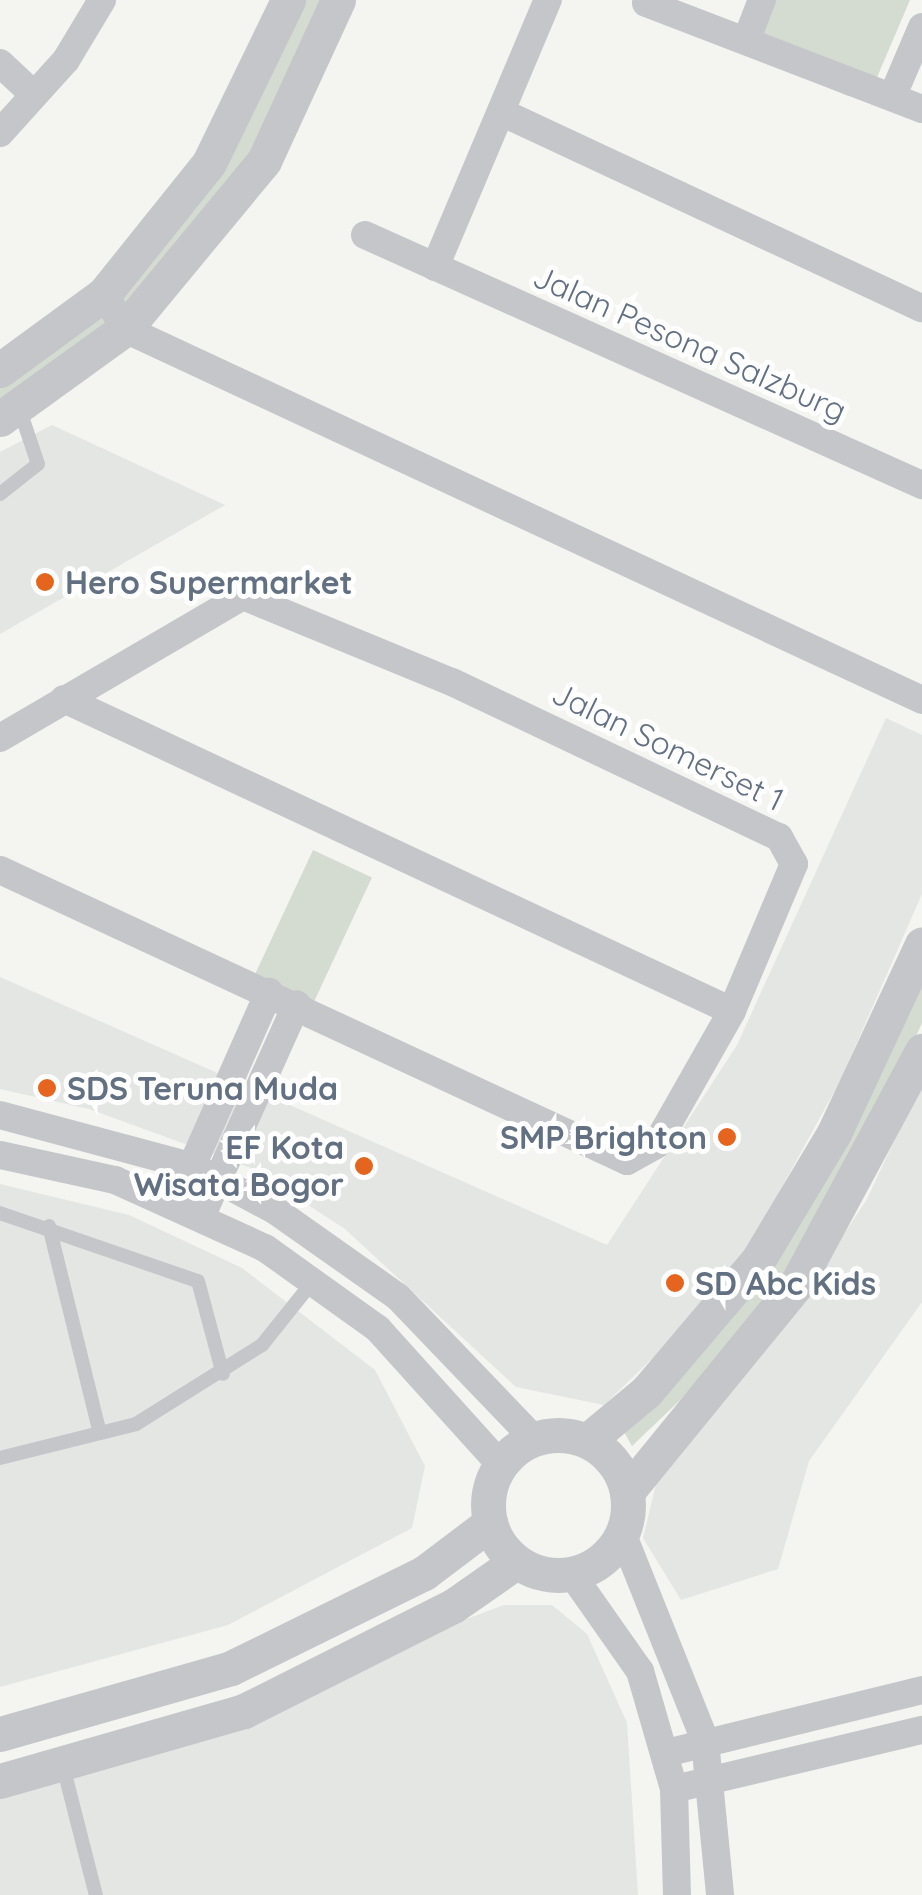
<!DOCTYPE html>
<html>
<head>
<meta charset="utf-8">
<style>
	body { margin:0 }
	#map { position:relative; width:922px; height:1895px; overflow:hidden; background:#f4f4f0; font-family:Quicksand,sans-serif }
	div>[style] { position:absolute }
	.built>* { inset:0; background:#e4e6e4 }
	.green>* { inset:0; background:#d4dbd1; transform-origin:0 0 }
	.service>* { height:14px; margin:-7px; padding:0 7px; transform-origin:7px; border-radius:7px; background:#c4c6ca }
	.minor>* { height:28px; margin:-14px; padding:0 14px; transform-origin:14px; border-radius:14px; background:#c4c6ca }
	.tertiary>* { height:35px; margin:-17.5px; padding:0 17.5px; transform-origin:17.5px; border-radius:17.5px; background:#c4c6ca }
	.tertiary>.ring { margin:-17.5px; padding:0; box-sizing:content-box; background:none; border:35px solid #c4c6ca; border-radius:50% }
	.dots>* { width:28px; height:28px; translate:-50% -50%; box-sizing:border-box; border:5px solid #fff; border-radius:50% }
	span { translate:-50% -50%; white-space:nowrap; text-align:center; line-height:1.15; -webkit-text-stroke:10px #fff; paint-order:stroke }
	.street-label { font-size:32px; color:#637082 }
	.poi-label { font-size:32px; color:#637082; font-weight:700 }
	.left { translate:0 -50%; text-align:left }
	.right { translate:-100% -50%; text-align:right }
</style>
</head>
<body>
<div id="map">
	<div class="built">
		<i style="clip-path:polygon(52px 425px,225px 505px,0 634px,0 452px)"></i>
		<i style="clip-path:polygon(886px 718px,922px 735px,922px 894px,840px 1081px,755px 1236px,685px 1327px,604px 1405px,516px 1387px,345px 1229px,251px 1168px,89px 1109px,0 1089px,0 977px,607px 1245px,737px 1045px)"></i>
		<i style="clip-path:polygon(922px 1081px,922px 1302px,809px 1461px,778px 1569px,681px 1600px,643px 1538px,658px 1476px,792px 1313px,867px 1199px)"></i>
		<i style="clip-path:polygon(0 1184px,129px 1215px,242px 1268px,375px 1370px,425px 1466px,412px 1528px,228px 1625px,0 1687px)"></i>
		<i style="clip-path:polygon(504px 1605px,552px 1605px,587px 1634px,627px 1723px,638px 1895px,0 1895px,0 1793px)"></i>
	</div>
	<div class="green">
		<i style="clip-path:polygon(288px 0,338px 0,264px 161px,125px 329px,0 419px,0 370px,50px 338px,209px 163px)"></i>
		<i style="clip-path:polygon(770px 0,910px 0,875px 82px,848px 96px,759px 57px)"></i>
		<i style="left:313px;top:850px;width:65px;height:141px;rotate:25deg"></i>
		<i style="clip-path:polygon(922px 971px,922px 1023px,866px 1145px,786px 1280px,722px 1360px,632px 1446px,624px 1432px,699px 1349px)"></i>
	</div>
	<div class="service">
		<i style="left:0;top:494px;width:48px;rotate:-38.3deg"></i>
		<i style="left:38px;top:464px;width:59px;rotate:-108.7deg"></i>
		<i style="left:0;top:1213px;width:209px;rotate:19deg"></i>
		<i style="left:198px;top:1281px;width:96px;rotate:75deg"></i>
		<i style="left:49px;top:1226px;width:213px;rotate:76.2deg"></i>
		<i style="left:0;top:1458px;width:140px;rotate:-14deg"></i>
		<i style="left:136px;top:1424px;width:149px;rotate:-32.1deg"></i>
		<i style="left:262px;top:1345px;width:83px;rotate:-51.3deg"></i>
		<i style="left:63px;top:1766px;width:133px;rotate:75.7deg"></i>
	</div>
	<div class="minor">
		<i style="left:646px;top:3px;width:296px;rotate:21deg"></i>
		<i style="left:748px;top:36px;width:39px;rotate:-69deg"></i>
		<i style="left:0;top:63px;width:45px;rotate:43.2deg"></i>
		<i style="left:893px;top:95px;width:74px;rotate:-66.9deg"></i>
		<i style="left:503px;top:113px;width:462px;rotate:25deg"></i>
		<i style="left:0;top:133px;width:98px;rotate:-47.9deg"></i>
		<i style="left:66px;top:60px;width:70px;rotate:-59deg"></i>
		<i style="left:365px;top:235px;width:611px;rotate:24.17deg"></i>
		<i style="left:435px;top:267px;width:290px;rotate:-67.1deg"></i>
		<i style="left:104px;top:294px;width:41px;rotate:59deg"></i>
		<i style="left:125px;top:329px;width:879px;rotate:24.96deg"></i>
		<i style="left:64px;top:699px;width:737px;rotate:25.04deg"></i>
		<i style="left:0;top:738px;width:281px;rotate:-30.3deg"></i>
		<i style="left:243px;top:596px;width:226px;rotate:22.4deg"></i>
		<i style="left:452px;top:682px;width:362px;rotate:25.4deg"></i>
		<i style="left:779px;top:837px;width:31px;rotate:61deg"></i>
		<i style="left:794px;top:864px;width:160px;rotate:112.9deg"></i>
		<i style="left:732px;top:1011px;width:154px;rotate:119.6deg"></i>
		<i style="left:656px;top:1145px;width:33px;rotate:151deg"></i>
		<i style="left:627px;top:1161px;width:691px;rotate:-155.1deg"></i>
		<i style="left:0;top:1115px;width:201px;rotate:15deg"></i>
		<i style="left:194px;top:1167px;width:93px;rotate:28.2deg"></i>
		<i style="left:276px;top:1211px;width:149px;rotate:35.2deg"></i>
		<i style="left:398px;top:1297px;width:197px;rotate:46.2deg"></i>
		<i style="left:0;top:1155px;width:118px;rotate:12.3deg"></i>
		<i style="left:115px;top:1180px;width:165px;rotate:24.4deg"></i>
		<i style="left:265px;top:1248px;width:139px;rotate:35.6deg"></i>
		<i style="left:378px;top:1329px;width:182px;rotate:47.9deg"></i>
		<i style="left:176px;top:1202px;width:230px;rotate:-66.1deg"></i>
		<i style="left:202px;top:1215px;width:231px;rotate:-65.8deg"></i>
		<i style="left:622px;top:1533px;width:224px;rotate:68.2deg"></i>
		<i style="left:705px;top:1741px;width:155px;rotate:84.4deg"></i>
		<i style="left:571px;top:1573px;width:120px;rotate:54.9deg"></i>
		<i style="left:640px;top:1671px;width:123px;rotate:73.9deg"></i>
		<i style="left:674px;top:1789px;width:106px;rotate:88.4deg"></i>
		<i style="left:666px;top:1753px;width:264px;rotate:-13.8deg"></i>
		<i style="left:674px;top:1789px;width:255px;rotate:-13.4deg"></i>
	</div>
	<div class="tertiary">
		<i style="left:0;top:370px;width:129px;rotate:-36.2deg"></i>
		<i style="left:104px;top:294px;width:168px;rotate:-51.3deg"></i>
		<i style="left:209px;top:163px;width:181px;rotate:-64.1deg"></i>
		<i style="left:0;top:419px;width:154px;rotate:-35.8deg"></i>
		<i style="left:125px;top:329px;width:218px;rotate:-50.4deg"></i>
		<i style="left:264px;top:161px;width:177px;rotate:-65.3deg"></i>
		<i class="ring" style="left:488px;top:1435px;width:105px;height:105px"></i>
		<i style="left:587px;top:1441px;width:77px;rotate:-39.7deg"></i>
		<i style="left:646px;top:1392px;width:173px;rotate:-49.7deg"></i>
		<i style="left:758px;top:1260px;width:148px;rotate:-59.1deg"></i>
		<i style="left:834px;top:1133px;width:208px;rotate:-65deg"></i>
		<i style="left:627px;top:1492px;width:267px;rotate:-50.8deg"></i>
		<i style="left:796px;top:1285px;width:266px;rotate:-61.7deg"></i>
		<i style="left:0;top:1734px;width:240px;rotate:-15.9deg"></i>
		<i style="left:231px;top:1668px;width:215px;rotate:-26.2deg"></i>
		<i style="left:424px;top:1573px;width:83px;rotate:-37.1deg"></i>
		<i style="left:0;top:1781px;width:254px;rotate:-16deg"></i>
		<i style="left:244px;top:1711px;width:234px;rotate:-26.7deg"></i>
		<i style="left:453px;top:1606px;width:77px;rotate:-34.9deg"></i>
	</div>
	<div class="dots">
		<i style="left:45px;top:582px;background:#e5651f"></i>
		<i style="left:47px;top:1088px;background:#e5651f"></i>
		<i style="left:727px;top:1137px;background:#e5651f"></i>
		<i style="left:364px;top:1166px;background:#e5651f"></i>
		<i style="left:675px;top:1283px;background:#e5651f"></i>
	</div>
	<div class="street-label">
		<span style="left:690px;top:343px;rotate:24deg">Jalan Pesona Salzburg</span>
		<span style="left:668px;top:746px;rotate:26deg">Jalan Somerset 1</span>
	</div>
	<div class="poi-label">
		<span class="left" style="left:65px;top:582px">Hero Supermarket</span>
		<span class="left" style="left:67px;top:1088px">SDS Teruna Muda</span>
		<span class="right" style="left:707px;top:1137px">SMP Brighton</span>
		<span class="right" style="left:344px;top:1166px">EF Kota<br>Wisata Bogor</span>
		<span class="left" style="left:695px;top:1283px">SD Abc Kids</span>
	</div>
</div>
</body>
</html>
